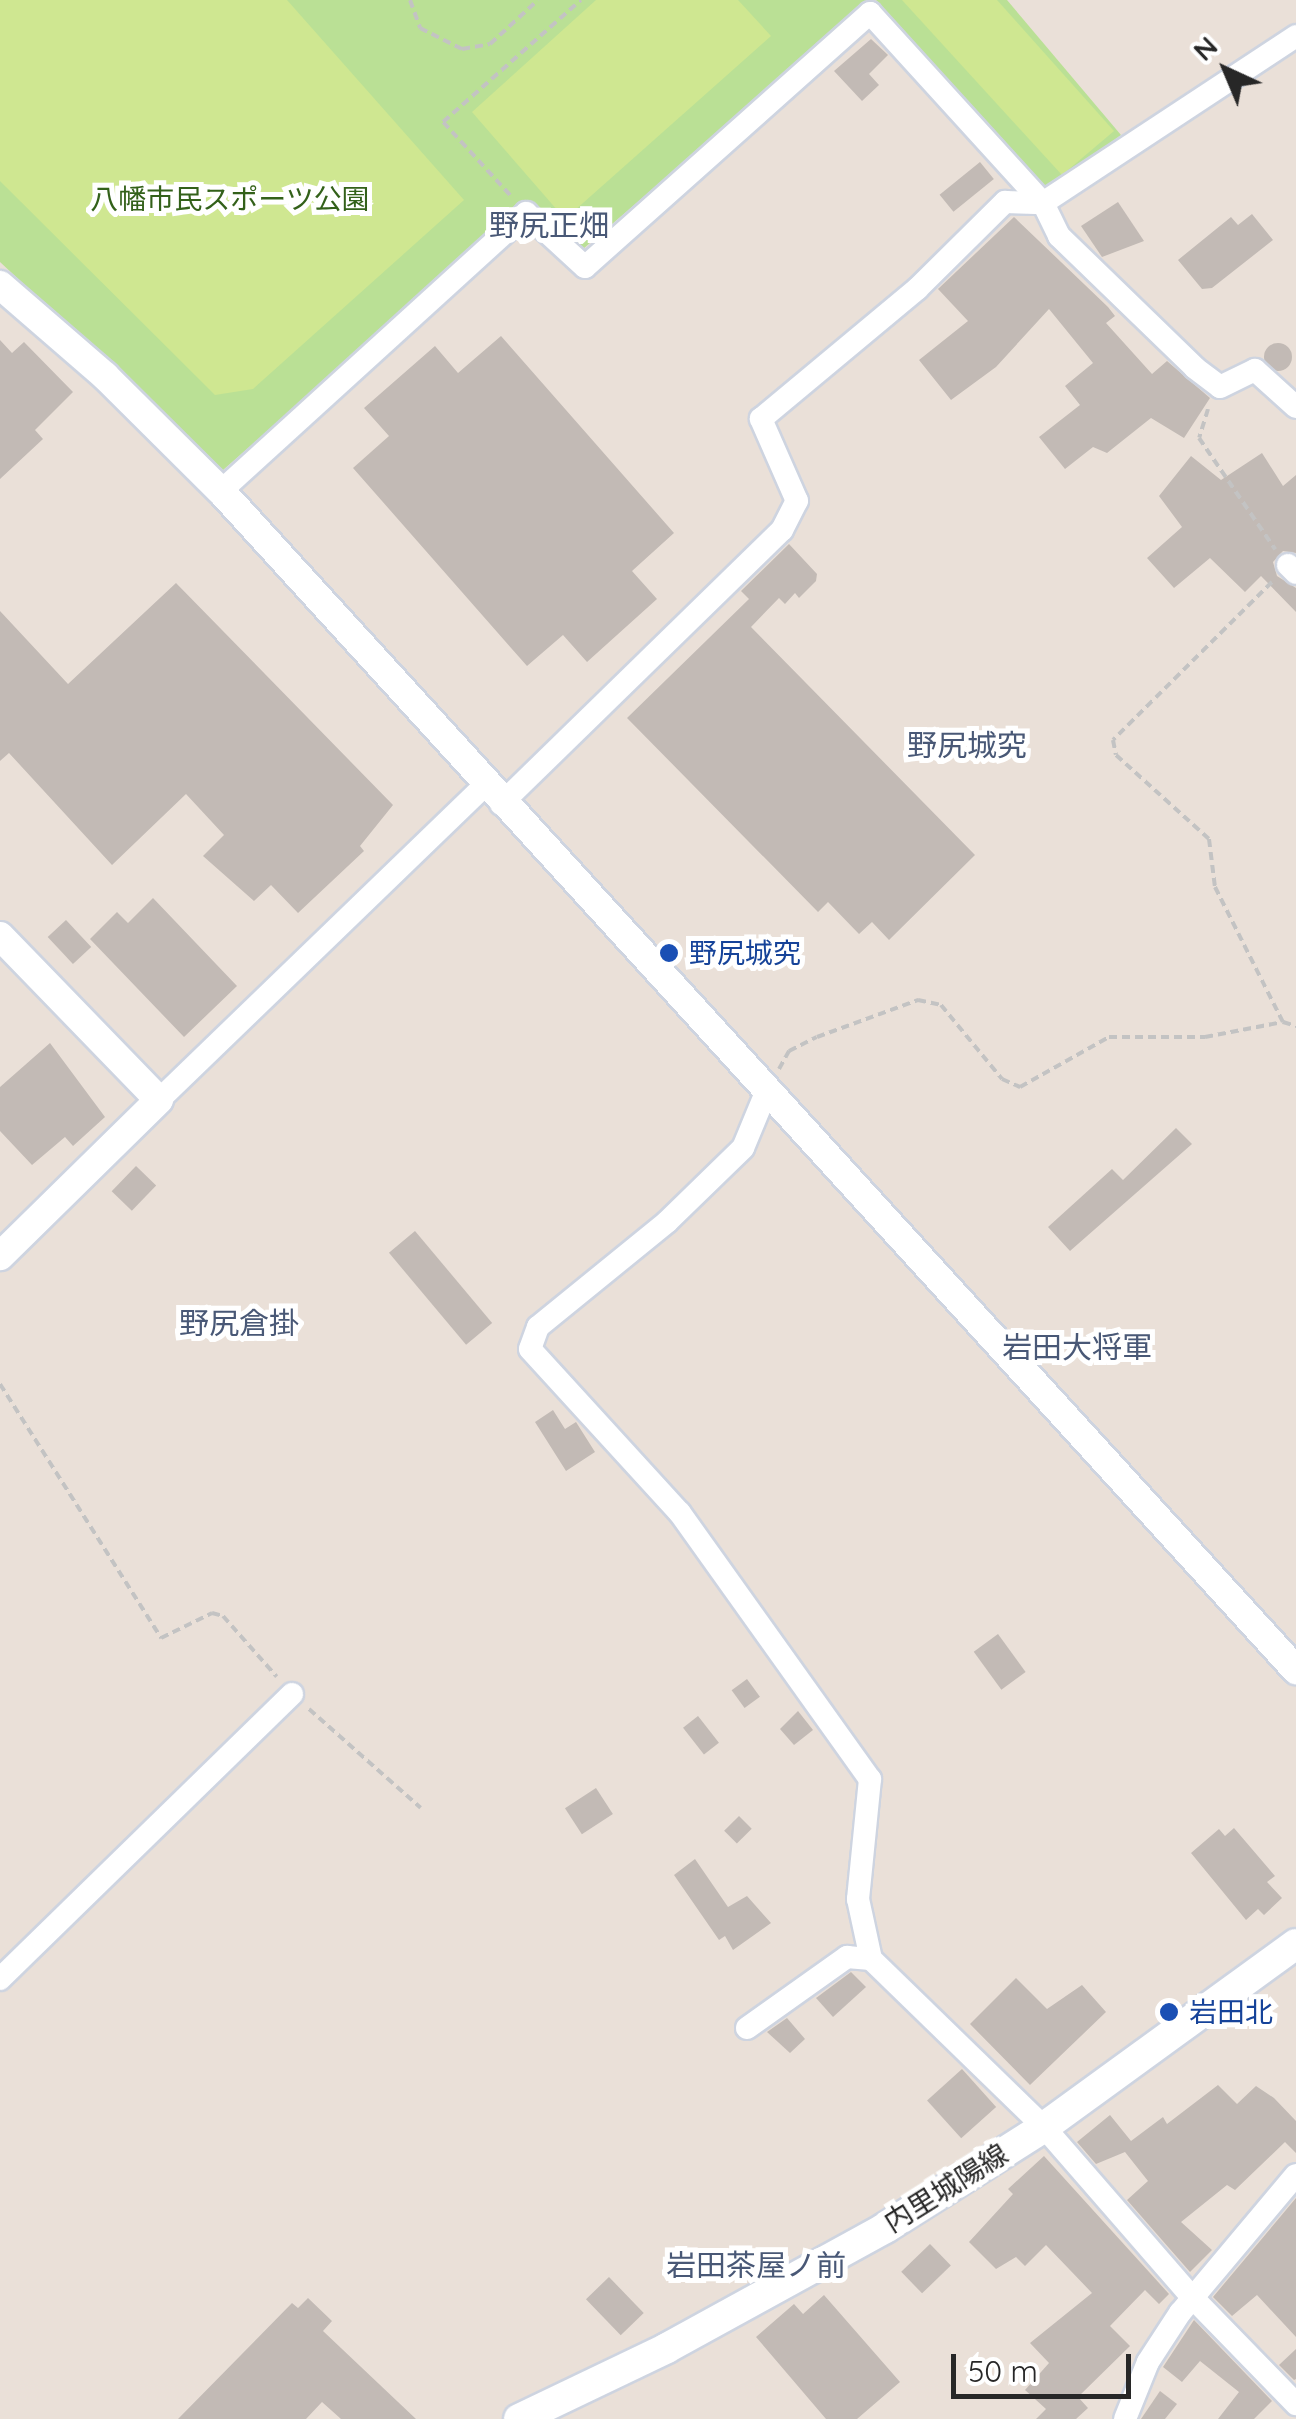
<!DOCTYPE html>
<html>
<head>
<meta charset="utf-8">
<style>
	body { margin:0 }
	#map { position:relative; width:1296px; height:2419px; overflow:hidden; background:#eae0d8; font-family:Quicksand,"Noto Sans JP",sans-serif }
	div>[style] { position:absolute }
	.green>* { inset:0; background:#bae095 }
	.pitch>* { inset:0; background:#cfe791 }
	.building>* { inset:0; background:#c2bab5; transform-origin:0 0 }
	.round { border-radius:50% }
	.path>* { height:4px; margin-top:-2px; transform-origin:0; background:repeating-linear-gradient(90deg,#c3c3c3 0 8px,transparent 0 13px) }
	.roads { filter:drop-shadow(2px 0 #ced4e0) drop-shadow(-2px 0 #ced4e0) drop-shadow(0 2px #ced4e0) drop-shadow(0 -2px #ced4e0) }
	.minor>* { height:22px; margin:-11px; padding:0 11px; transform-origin:11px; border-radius:11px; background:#fff }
	.tertiary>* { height:28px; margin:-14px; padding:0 14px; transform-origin:14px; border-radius:14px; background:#fff }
	.secondary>* { height:30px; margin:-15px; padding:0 15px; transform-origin:15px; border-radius:15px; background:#fff }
	.dots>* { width:28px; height:28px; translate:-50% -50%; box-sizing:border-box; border:5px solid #fff; border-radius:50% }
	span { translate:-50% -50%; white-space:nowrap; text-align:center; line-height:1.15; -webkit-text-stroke:10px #fff; paint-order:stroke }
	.park-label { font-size:28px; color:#33611a }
	.transit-label { font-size:28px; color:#164399 }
	.left { translate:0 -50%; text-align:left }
	.street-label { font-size:28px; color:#272727 }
	.neighbourhood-label { font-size:30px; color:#495876 }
	.north { position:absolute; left:1176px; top:20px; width:100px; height:100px; -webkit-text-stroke:8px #fff; paint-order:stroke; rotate:316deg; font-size:28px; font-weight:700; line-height:40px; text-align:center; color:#272727 }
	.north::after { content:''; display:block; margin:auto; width:35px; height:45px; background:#272727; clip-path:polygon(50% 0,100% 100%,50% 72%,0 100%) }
	.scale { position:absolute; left:951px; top:2354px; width:180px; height:45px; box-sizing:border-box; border:5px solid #272727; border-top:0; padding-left:12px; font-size:30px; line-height:35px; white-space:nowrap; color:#272727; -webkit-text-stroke:8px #fff; paint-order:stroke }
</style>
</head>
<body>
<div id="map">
	<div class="green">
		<i style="clip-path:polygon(0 0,873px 0,583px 249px,531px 201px,223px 470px,0 262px)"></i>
		<i style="clip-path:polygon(876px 0,1007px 0,1121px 135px,1045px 192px)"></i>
	</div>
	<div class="pitch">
		<i style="clip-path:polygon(0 0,287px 0,464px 200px,253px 389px,215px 395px,0 181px)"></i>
		<i style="clip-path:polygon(596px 0,738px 0,771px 36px,565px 219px,472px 112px)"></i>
		<i style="clip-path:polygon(902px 0,997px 0,1114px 131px,1062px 175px)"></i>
	</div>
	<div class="building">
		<i style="clip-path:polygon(871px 39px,888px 55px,869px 74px,879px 85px,862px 101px,834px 71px)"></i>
		<i style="left:980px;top:162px;width:22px;height:52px;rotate:51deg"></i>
		<i style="clip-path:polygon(1118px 202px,1144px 241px,1102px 257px,1081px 226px)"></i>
		<i style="clip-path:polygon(1252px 214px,1273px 240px,1212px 288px,1202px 289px,1178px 260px,1231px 217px,1238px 225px)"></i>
		<i style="clip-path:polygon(1014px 217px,1108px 307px,1115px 316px,1106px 323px,1152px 374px,1167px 361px,1210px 398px,1184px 438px,1151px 418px,1107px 453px,1093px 447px,1065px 469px,1039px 437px,1080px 405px,1065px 386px,1093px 363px,1049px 309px,996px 367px,951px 400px,919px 360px,968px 321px,938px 289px)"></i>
		<i style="clip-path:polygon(501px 336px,674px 533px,632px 571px,657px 599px,587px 662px,563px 635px,527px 666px,353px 468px,389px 436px,364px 408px,435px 346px,458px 373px)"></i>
		<i style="clip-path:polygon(0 340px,12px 353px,24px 342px,73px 392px,35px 430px,43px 439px,0 479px)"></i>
		<i class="round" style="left:1264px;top:343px;width:28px;height:28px"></i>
		<i style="clip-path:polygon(1262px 453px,1283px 486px,1296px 475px,1296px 553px,1283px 551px,1273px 562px,1277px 576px,1296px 588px,1296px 612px,1261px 576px,1245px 592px,1210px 558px,1174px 588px,1147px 558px,1182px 527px,1159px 496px,1191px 456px,1221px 480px)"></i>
		<i style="clip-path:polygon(789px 544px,817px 574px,816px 581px,799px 598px,795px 593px,785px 604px,779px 598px,751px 627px,975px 855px,889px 940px,872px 922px,859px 934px,828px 902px,818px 912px,627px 718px,749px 599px,741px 591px)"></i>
		<i style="clip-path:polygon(176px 583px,393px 805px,360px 846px,364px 851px,298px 913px,271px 885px,254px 901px,203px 856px,224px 835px,186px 794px,112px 865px,9px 753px,0 761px,0 611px,68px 684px)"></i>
		<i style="clip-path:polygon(153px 898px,237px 986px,184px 1037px,90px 939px,117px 912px,128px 923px)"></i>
		<i style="left:66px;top:920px;width:37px;height:25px;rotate:47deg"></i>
		<i style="clip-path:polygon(50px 1043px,105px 1117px,73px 1146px,65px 1137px,32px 1165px,0 1131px,0 1087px)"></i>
		<i style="clip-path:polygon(1176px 1128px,1192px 1144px,1070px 1251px,1048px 1227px,1112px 1169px,1123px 1180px)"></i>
		<i style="left:136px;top:1166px;width:28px;height:35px;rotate:44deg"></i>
		<i style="left:415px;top:1231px;width:120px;height:34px;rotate:50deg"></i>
		<i style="clip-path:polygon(553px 1410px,565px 1429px,576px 1422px,595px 1452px,566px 1471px,535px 1422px)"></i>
		<i style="left:998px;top:1634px;width:47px;height:30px;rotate:54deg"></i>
		<i style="left:747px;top:1679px;width:22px;height:19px;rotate:54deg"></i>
		<i style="clip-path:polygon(798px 1711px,813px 1730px,794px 1745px,780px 1729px)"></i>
		<i style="left:698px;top:1716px;width:34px;height:19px;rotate:52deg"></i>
		<i style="left:596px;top:1788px;width:31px;height:37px;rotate:57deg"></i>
		<i style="left:739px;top:1816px;width:18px;height:21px;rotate:45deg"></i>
		<i style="clip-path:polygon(1234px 1828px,1275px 1876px,1267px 1882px,1282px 1898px,1264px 1915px,1258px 1909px,1246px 1920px,1191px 1853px,1219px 1829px,1225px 1836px)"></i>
		<i style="clip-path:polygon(695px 1859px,728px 1907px,747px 1896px,771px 1923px,733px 1950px,725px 1936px,719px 1940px,674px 1875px)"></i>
		<i style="clip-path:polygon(851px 1972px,866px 1987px,833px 2017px,816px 1998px)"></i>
		<i style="clip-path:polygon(1016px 1978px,1047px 2009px,1082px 1985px,1106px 2012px,1030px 2085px,970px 2024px)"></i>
		<i style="clip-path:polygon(787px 2018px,805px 2039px,790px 2053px,767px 2032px)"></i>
		<i style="left:962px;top:2069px;width:51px;height:47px;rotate:48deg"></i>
		<i style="clip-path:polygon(1218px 2085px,1237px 2104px,1256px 2086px,1274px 2098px,1296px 2121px,1296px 2153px,1285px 2142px,1235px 2190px,1227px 2185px,1181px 2222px,1212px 2250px,1190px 2272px,1127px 2200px,1148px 2181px,1125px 2152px,1096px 2164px,1077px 2142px,1110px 2115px,1131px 2141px,1163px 2117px,1167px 2124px)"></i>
		<i style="clip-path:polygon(1044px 2156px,1169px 2294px,1159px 2304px,1145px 2290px,1110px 2326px,1130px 2346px,1078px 2397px,1088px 2408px,1076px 2419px,1036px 2419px,1046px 2409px,1025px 2390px,1049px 2363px,1030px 2343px,1092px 2293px,1046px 2245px,1025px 2266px,1016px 2257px,996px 2269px,969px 2242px,1013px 2194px,1008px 2189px)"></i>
		<i style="clip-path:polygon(1296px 2198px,1296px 2337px,1257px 2295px,1232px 2316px,1213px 2297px)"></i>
		<i style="left:930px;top:2244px;width:30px;height:40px;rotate:46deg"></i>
		<i style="left:609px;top:2277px;width:50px;height:32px;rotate:46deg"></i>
		<i style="clip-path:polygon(824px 2295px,900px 2382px,857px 2419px,826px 2419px,756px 2337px,794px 2304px,803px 2314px)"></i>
		<i style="clip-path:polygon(308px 2298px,332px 2321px,323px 2331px,416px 2419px,341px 2419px,322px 2402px,306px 2419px,178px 2419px,292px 2303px,298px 2308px)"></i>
		<i style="clip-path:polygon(1194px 2320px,1272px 2401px,1254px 2419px,1218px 2419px,1239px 2392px,1200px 2361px,1182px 2382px,1163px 2367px)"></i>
		<i style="clip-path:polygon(1296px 2349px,1296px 2379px,1294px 2380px,1279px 2365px)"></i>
		<i style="clip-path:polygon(1160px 2391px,1177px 2404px,1165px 2419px,1141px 2419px)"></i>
	</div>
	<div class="path">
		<i style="left:410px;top:0;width:30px;rotate:70deg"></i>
		<i style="left:420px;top:28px;width:47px;rotate:26.6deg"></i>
		<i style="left:462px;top:49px;width:28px;rotate:-10deg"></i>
		<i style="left:490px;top:44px;width:65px;rotate:-42.5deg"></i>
		<i style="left:510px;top:195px;width:99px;rotate:-132.5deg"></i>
		<i style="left:443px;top:122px;width:184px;rotate:-41.5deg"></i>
		<i style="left:1208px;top:409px;width:30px;rotate:107deg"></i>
		<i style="left:1199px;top:438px;width:135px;rotate:55.6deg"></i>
		<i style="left:1272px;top:582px;width:224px;rotate:135.2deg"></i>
		<i style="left:1113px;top:740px;width:15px;rotate:79deg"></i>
		<i style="left:1116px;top:755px;width:125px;rotate:42.1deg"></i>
		<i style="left:1209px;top:839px;width:48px;rotate:82.9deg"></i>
		<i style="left:1215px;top:887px;width:151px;rotate:63.3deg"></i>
		<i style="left:779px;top:1069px;width:21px;rotate:-61deg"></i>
		<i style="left:789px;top:1051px;width:31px;rotate:-27deg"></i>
		<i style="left:817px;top:1037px;width:108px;rotate:-20.1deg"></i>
		<i style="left:918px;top:1000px;width:24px;rotate:12deg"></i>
		<i style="left:941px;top:1005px;width:96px;rotate:50.5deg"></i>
		<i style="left:1002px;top:1079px;width:20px;rotate:24deg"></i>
		<i style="left:1020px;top:1087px;width:102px;rotate:-29.3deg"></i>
		<i style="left:1109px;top:1037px;width:96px"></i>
		<i style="left:1205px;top:1037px;width:79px;rotate:-10.9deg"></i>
		<i style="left:1283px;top:1022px;width:14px;rotate:17deg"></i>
		<i style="left:0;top:1384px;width:301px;rotate:57.6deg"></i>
		<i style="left:161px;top:1638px;width:57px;rotate:-26.1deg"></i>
		<i style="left:212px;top:1613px;width:11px;rotate:15deg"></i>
		<i style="left:223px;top:1616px;width:81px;rotate:48.5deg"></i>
		<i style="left:309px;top:1709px;width:149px;rotate:41.5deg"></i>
	</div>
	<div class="roads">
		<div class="minor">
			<i style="left:221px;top:491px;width:413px;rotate:-42.3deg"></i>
			<i style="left:526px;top:213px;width:80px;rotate:42.5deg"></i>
			<i style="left:585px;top:267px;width:382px;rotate:-41.7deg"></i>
			<i style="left:870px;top:13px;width:257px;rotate:47.7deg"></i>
			<i style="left:1043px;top:203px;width:37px;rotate:64deg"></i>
			<i style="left:1059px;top:236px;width:190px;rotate:44.1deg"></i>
			<i style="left:1195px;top:368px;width:31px;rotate:37deg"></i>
			<i style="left:1220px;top:387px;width:39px;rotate:-26deg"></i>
			<i style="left:1255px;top:370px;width:55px;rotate:42.1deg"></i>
			<i style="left:1288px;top:565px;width:11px;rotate:45deg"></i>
			<i style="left:501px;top:804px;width:392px;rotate:-44.3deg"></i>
			<i style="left:782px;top:530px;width:33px;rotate:-63deg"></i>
			<i style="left:797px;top:501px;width:90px;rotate:-113.7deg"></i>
			<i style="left:761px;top:419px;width:203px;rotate:-39.8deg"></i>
			<i style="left:917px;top:289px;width:124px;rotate:-44.7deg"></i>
			<i style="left:1005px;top:202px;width:38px;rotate:2deg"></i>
			<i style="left:1043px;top:203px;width:303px;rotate:-33.4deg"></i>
			<i style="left:765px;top:1095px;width:57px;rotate:112.5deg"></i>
			<i style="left:743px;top:1148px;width:106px;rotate:135.8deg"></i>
			<i style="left:667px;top:1222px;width:166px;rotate:140.9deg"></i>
			<i style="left:538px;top:1327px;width:23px;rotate:110deg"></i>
			<i style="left:530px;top:1349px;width:222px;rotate:47.6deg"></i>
			<i style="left:680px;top:1513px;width:327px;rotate:54.5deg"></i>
			<i style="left:870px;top:1779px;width:121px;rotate:95.7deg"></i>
			<i style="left:858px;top:1899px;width:61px;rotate:77.8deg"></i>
			<i style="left:871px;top:1959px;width:241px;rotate:44.2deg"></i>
			<i style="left:1044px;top:2127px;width:224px;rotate:49deg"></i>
			<i style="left:1191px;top:2296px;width:151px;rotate:45.8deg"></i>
			<i style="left:159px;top:1100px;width:453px;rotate:-44deg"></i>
			<i style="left:0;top:1979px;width:408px;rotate:-44.3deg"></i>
			<i style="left:747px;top:2028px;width:123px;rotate:-35.4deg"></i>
			<i style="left:847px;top:1957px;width:24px;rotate:5deg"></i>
			<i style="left:1125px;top:2419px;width:61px;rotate:-68deg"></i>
			<i style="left:1148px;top:2362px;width:59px;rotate:-56.9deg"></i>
			<i style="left:1180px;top:2313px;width:180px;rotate:-50deg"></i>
		</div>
		<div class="tertiary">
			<i style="left:0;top:285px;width:139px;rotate:40.9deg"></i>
			<i style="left:105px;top:376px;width:163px;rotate:44.8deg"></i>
			<i style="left:221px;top:491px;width:1596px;rotate:47.64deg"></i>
			<i style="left:0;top:936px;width:228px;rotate:45.9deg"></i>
			<i style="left:159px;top:1100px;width:223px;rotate:135.5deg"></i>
		</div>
		<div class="secondary">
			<i style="left:519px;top:2419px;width:164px;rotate:-25.6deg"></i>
			<i style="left:667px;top:2348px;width:249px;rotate:-28.8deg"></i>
			<i style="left:885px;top:2228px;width:188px;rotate:-32.4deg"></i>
			<i style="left:1044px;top:2127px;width:311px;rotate:-36deg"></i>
		</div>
	</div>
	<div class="dots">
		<i style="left:669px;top:953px;background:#1a4fb4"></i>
		<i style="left:1169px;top:2012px;background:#1a4fb4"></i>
	</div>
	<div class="park-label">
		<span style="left:230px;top:199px">八幡市民スポーツ公園</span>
	</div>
	<div class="transit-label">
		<span class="left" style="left:689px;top:953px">野尻城究</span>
		<span class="left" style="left:1189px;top:2012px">岩田北</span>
	</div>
	<div class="street-label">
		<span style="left:946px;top:2188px;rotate:-32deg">内里城陽線</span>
	</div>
	<div class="neighbourhood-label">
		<span style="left:549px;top:225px">野尻正畑</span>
		<span style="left:967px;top:745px">野尻城究</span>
		<span style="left:239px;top:1323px">野尻倉掛</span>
		<span style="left:1077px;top:1347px">岩田大将軍</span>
		<span style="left:756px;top:2265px">岩田茶屋ノ前</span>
	</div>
	<div class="north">N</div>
	<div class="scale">50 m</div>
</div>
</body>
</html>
